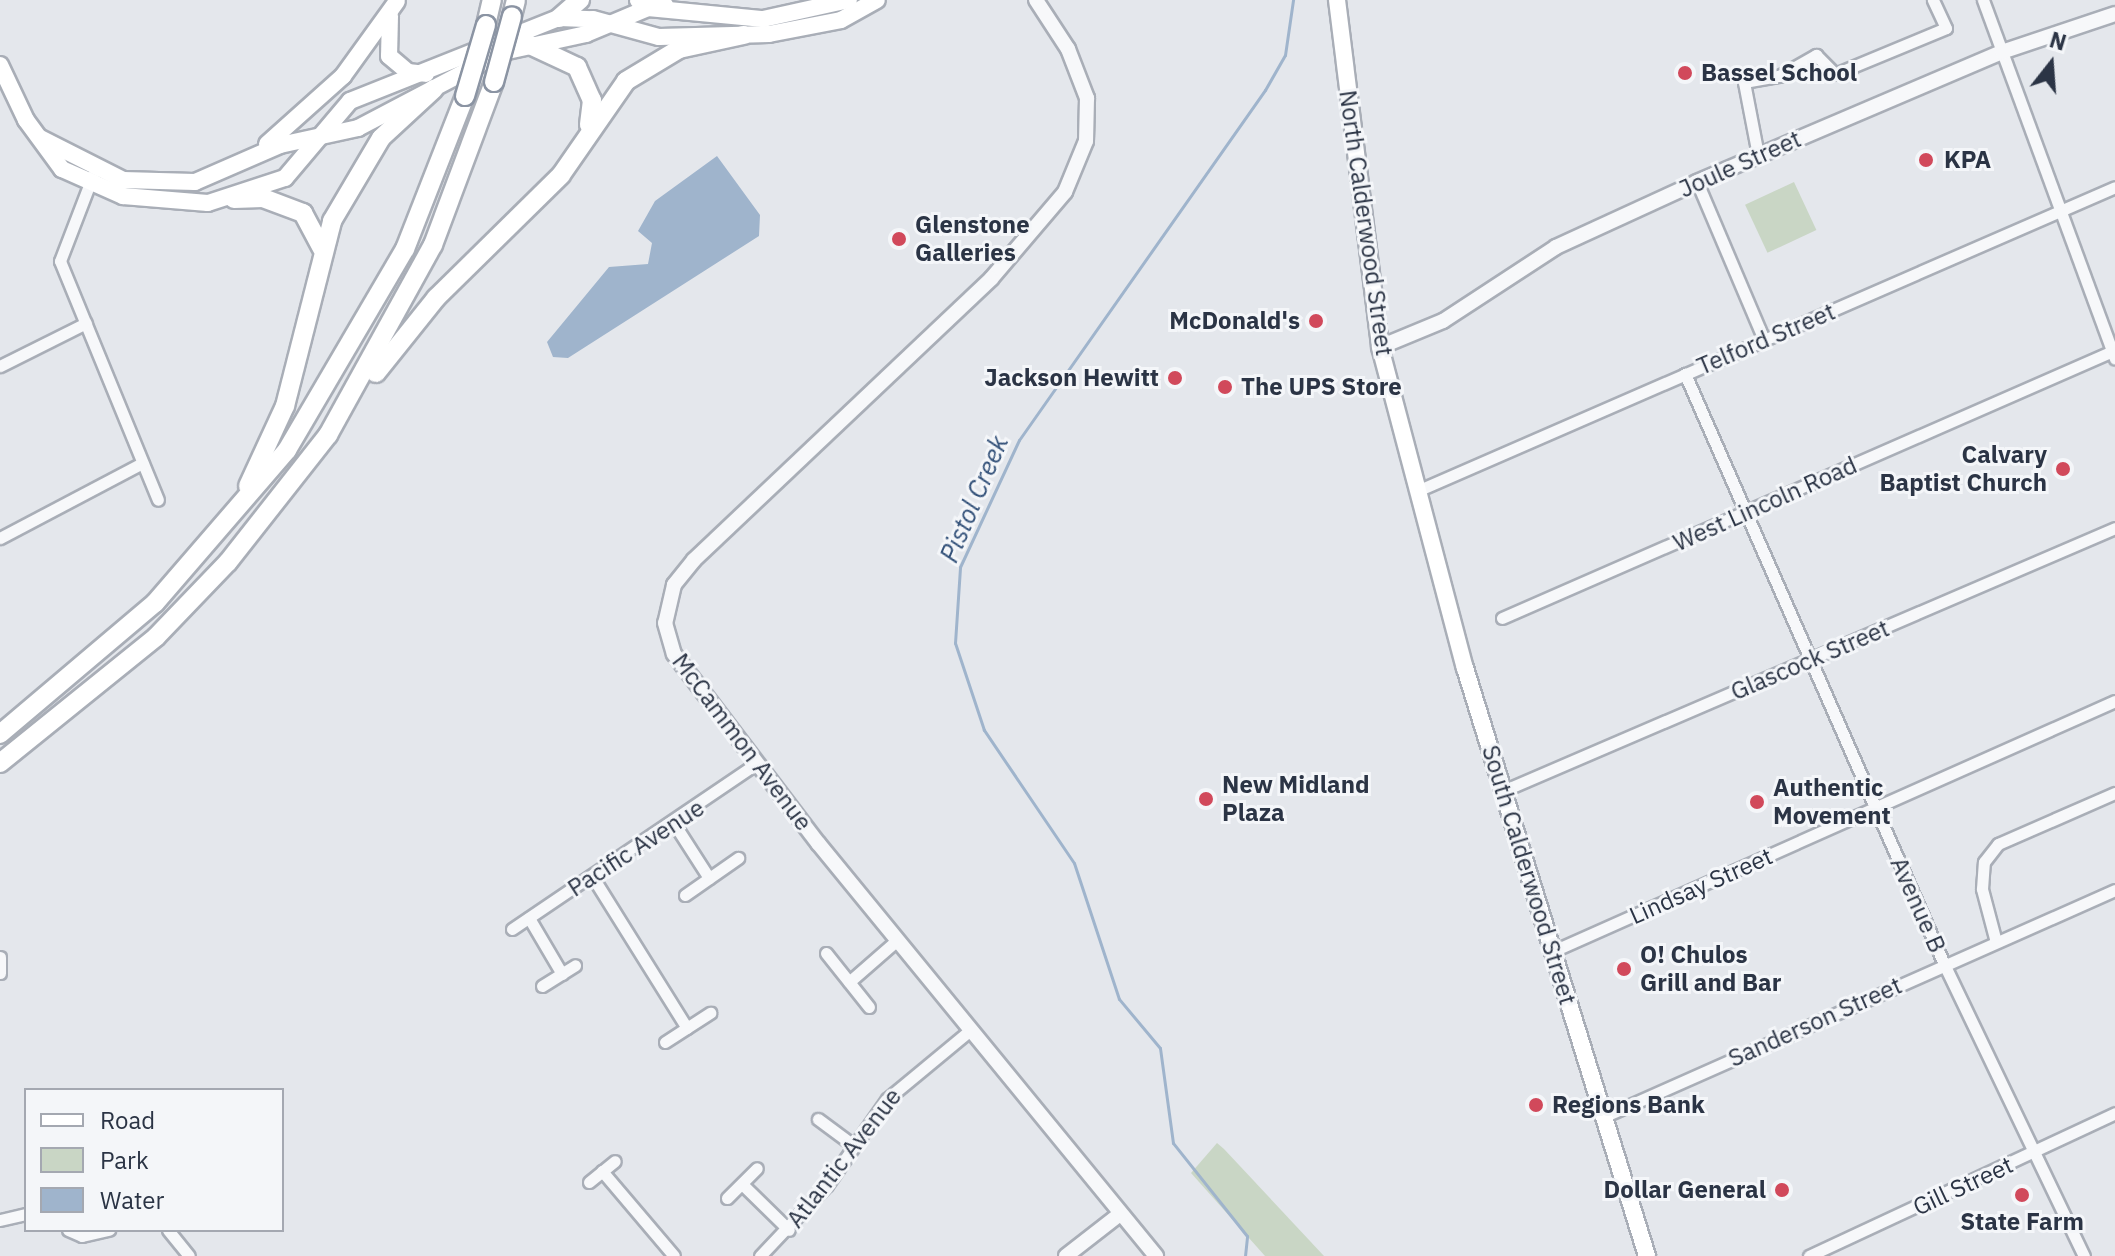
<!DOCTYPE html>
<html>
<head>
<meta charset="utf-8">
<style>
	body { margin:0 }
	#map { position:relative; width:2115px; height:1256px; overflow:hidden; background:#e4e7ec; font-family:"IBM Plex Sans",sans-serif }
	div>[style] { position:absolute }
	.green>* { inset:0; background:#c9d6c5; transform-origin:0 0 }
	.water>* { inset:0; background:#9fb4cc }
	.stream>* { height:3px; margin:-1.5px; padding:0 1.5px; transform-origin:1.5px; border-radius:1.5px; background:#9fb4cc }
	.roads { filter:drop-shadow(2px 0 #a9aeb7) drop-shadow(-2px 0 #a9aeb7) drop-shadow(0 2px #a9aeb7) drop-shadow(0 -2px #a9aeb7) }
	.minor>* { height:11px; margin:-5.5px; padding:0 5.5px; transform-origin:5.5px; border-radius:5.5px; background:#f7f8fa }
	.tertiary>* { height:14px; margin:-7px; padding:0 7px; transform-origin:7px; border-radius:7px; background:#f7f8fa }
	.secondary>* { height:16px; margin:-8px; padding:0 8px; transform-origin:8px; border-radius:8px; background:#fff }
	.trunk>* { height:18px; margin:-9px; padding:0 9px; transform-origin:9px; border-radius:9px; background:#fff }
	.bridges { filter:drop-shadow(2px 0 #8b94a3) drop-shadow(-2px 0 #8b94a3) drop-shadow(0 2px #8b94a3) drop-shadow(0 -2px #8b94a3) }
	.trunk-bridge>* { height:18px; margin:-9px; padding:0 9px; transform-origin:9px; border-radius:9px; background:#fff }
	.dots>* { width:22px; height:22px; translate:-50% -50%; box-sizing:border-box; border:4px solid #f4f6f9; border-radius:50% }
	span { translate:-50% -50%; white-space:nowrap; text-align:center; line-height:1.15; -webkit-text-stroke:6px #f4f6f9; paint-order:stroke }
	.poi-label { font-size:24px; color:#2b3445; font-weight:700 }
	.left { translate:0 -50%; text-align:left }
	.right { translate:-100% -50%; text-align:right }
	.street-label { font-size:24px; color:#2b3445 }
	.water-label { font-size:26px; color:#34527a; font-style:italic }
	.legend { position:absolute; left:24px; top:1088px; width:260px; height:144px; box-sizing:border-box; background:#f4f6f9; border:2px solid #a4a8b1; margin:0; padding:10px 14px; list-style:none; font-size:24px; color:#2b3445 }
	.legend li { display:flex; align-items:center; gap:16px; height:40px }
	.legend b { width:40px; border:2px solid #a4a8b1 }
	.north { position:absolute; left:2011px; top:24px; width:80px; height:80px; -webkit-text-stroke:6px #f4f6f9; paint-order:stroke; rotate:17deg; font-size:22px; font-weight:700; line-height:32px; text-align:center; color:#2b3445 }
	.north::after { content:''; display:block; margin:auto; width:28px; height:36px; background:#2b3445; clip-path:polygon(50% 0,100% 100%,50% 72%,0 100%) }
</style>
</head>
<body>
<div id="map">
	<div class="green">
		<i style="left:1794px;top:182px;width:53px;height:54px;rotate:65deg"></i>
		<i style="clip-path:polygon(1217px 1143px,1224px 1149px,1324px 1256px,1265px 1256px,1191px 1173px)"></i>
	</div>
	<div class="water">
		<i style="clip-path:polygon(717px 156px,760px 215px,759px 236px,568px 358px,553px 357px,547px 342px,609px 267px,648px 264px,652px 243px,638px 231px,655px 201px)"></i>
	</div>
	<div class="stream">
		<i style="left:1245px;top:1256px;width:20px;rotate:-84deg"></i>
		<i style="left:1247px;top:1236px;width:119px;rotate:-128.5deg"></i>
		<i style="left:1173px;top:1143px;width:96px;rotate:-97.8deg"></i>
		<i style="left:1160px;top:1048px;width:64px;rotate:-129.9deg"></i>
		<i style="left:1119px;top:999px;width:143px;rotate:-108.3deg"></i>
		<i style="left:1074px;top:863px;width:161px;rotate:-124.1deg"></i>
		<i style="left:984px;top:730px;width:92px;rotate:-108.4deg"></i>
		<i style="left:955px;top:643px;width:76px;rotate:-86.2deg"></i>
		<i style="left:960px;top:567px;width:140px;rotate:-65.1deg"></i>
		<i style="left:1019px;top:440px;width:428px;rotate:-54.9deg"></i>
		<i style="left:1265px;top:90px;width:40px;rotate:-60.3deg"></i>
		<i style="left:1285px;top:55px;width:56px;rotate:-81.7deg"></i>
	</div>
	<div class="roads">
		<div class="minor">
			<i style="left:1983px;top:0;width:382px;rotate:69.8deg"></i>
			<i style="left:1758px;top:155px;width:74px;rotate:-100.9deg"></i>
			<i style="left:1744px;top:82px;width:36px;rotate:-10deg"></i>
			<i style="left:1779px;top:76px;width:43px;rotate:-29.6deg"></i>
			<i style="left:1816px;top:55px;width:27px;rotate:45deg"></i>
			<i style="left:1835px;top:74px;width:120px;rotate:-22.5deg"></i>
			<i style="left:1946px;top:28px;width:31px;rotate:-115deg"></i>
			<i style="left:93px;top:175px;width:92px;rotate:111deg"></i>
			<i style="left:60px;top:261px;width:258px;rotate:67.7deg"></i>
			<i style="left:1697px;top:182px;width:172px;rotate:67deg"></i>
			<i style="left:0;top:366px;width:96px;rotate:-26.6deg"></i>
			<i style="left:1685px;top:374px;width:644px;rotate:66.3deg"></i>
			<i style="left:1944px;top:964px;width:324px;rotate:64.4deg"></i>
			<i style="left:1417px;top:491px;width:761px;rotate:-23.53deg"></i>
			<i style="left:0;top:538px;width:161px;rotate:-27.8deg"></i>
			<i style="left:1502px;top:618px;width:669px;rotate:-23.61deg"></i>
			<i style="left:1505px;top:790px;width:664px;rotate:-23.24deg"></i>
			<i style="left:675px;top:825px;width:63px;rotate:57.3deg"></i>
			<i style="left:592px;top:876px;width:179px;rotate:58deg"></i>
			<i style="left:685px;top:895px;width:65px;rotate:-34.9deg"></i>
			<i style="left:529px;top:918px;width:65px;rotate:59.5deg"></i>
			<i style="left:512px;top:929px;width:296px;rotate:-34.1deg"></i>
			<i style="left:1996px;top:942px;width:55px;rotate:-104.8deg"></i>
			<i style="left:1982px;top:889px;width:27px;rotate:-86deg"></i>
			<i style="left:1984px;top:862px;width:23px;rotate:-52deg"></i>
			<i style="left:1998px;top:844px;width:128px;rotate:-23.6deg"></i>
			<i style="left:1551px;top:952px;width:617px;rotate:-23.99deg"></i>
			<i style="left:826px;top:953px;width:69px;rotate:51.5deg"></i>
			<i style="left:0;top:957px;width:16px;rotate:90deg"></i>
			<i style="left:849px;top:982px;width:62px;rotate:-41.1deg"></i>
			<i style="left:542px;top:986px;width:39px;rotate:-32deg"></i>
			<i style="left:665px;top:1042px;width:54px;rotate:-32.8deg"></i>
			<i style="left:1603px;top:1117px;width:560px;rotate:-23.91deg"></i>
			<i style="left:818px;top:1119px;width:44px;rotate:36.6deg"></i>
			<i style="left:602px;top:1171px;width:111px;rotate:49.7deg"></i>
			<i style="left:589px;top:1182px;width:33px;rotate:-39deg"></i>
			<i style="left:743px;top:1185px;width:64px;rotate:44.4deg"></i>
			<i style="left:727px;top:1198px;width:42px;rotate:-45deg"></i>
			<i style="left:0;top:1220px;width:27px;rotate:-13deg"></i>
			<i style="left:68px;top:1230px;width:15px;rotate:23deg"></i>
			<i style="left:82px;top:1236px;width:28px;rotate:-13deg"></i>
			<i style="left:168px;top:1230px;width:33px;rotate:51deg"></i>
			<i style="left:760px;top:1256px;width:98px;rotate:-46.7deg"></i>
			<i style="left:827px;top:1185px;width:105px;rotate:-55.1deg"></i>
			<i style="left:887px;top:1099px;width:105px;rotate:-39.6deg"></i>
			<i style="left:1809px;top:1256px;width:338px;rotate:-25deg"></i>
		</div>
		<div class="tertiary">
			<i style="left:1036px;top:0;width:59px;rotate:56.9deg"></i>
			<i style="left:1068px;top:49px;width:53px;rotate:68.8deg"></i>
			<i style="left:1087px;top:98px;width:43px;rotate:91.3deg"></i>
			<i style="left:1086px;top:141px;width:55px;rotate:112.4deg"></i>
			<i style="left:1065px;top:192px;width:114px;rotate:130.4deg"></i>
			<i style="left:991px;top:279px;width:409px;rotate:136.6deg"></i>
			<i style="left:694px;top:560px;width:32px;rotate:129deg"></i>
			<i style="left:674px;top:585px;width:39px;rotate:103deg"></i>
			<i style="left:665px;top:623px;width:32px;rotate:74deg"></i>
			<i style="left:674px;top:654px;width:238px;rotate:52.7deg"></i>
			<i style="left:818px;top:843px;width:534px;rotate:50.7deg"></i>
			<i style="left:1380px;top:347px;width:68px;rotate:-22.4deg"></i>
			<i style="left:1443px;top:321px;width:135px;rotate:-33.2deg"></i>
			<i style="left:1556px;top:247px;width:155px;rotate:-24.7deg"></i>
			<i style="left:1697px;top:182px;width:332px;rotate:-23.1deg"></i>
			<i style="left:2002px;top:52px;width:119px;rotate:-18.6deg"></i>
			<i style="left:1066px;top:1256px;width:68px;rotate:-37.9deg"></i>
		</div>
		<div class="secondary">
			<i style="left:1337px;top:0;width:350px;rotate:82.9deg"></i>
			<i style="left:1380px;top:347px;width:332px;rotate:75.2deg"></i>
			<i style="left:1465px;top:668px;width:616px;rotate:72.8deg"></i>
			<i style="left:390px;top:16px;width:40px;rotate:91.4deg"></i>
			<i style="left:389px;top:56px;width:25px;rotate:40deg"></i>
			<i style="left:408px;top:72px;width:18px;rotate:6deg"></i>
			<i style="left:0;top:65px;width:61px;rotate:64.7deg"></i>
			<i style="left:26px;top:120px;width:61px;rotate:53.7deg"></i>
			<i style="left:62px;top:169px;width:67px;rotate:23.9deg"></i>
			<i style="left:123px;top:196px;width:85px;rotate:4.7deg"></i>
			<i style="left:208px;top:203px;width:81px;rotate:-18deg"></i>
			<i style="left:285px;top:178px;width:101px;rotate:-49.8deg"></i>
			<i style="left:350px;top:101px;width:225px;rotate:-21.7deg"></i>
			<i style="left:559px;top:18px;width:34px;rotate:2deg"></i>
			<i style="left:593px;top:19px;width:68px;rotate:15.3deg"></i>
			<i style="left:659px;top:37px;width:110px;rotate:-1.6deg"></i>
			<i style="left:769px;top:34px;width:73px;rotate:-11deg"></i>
			<i style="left:841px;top:20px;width:41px;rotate:-29.1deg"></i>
			<i style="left:40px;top:138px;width:93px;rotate:26.8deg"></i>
			<i style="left:123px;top:180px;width:72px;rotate:1.6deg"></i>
			<i style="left:195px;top:182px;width:93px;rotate:-23.5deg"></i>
			<i style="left:280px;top:145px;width:80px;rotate:-12.3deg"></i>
			<i style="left:358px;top:128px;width:164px;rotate:-27.7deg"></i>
			<i style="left:503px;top:52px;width:85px;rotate:-12.2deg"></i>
			<i style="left:586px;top:34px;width:67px;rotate:-22.8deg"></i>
			<i style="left:648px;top:8px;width:116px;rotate:5.5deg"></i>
			<i style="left:763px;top:19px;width:88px;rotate:-12.5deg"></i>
			<i style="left:267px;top:144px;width:102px;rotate:-41.8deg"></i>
			<i style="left:343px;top:76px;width:92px;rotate:-54.2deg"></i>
		</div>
		<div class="trunk">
			<i style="left:639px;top:0;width:26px;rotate:13deg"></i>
			<i style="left:512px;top:16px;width:16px;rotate:-76deg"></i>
			<i style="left:559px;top:18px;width:28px;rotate:-41deg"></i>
			<i style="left:486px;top:25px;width:26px;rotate:-77deg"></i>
			<i style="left:528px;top:44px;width:54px;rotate:25.1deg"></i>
			<i style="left:577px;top:67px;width:36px;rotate:66deg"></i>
			<i style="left:592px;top:100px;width:25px;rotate:97deg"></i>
			<i style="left:234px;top:199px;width:29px;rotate:-2deg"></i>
			<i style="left:263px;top:198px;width:43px;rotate:20.6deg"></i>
			<i style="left:303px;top:213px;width:40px;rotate:62deg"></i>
			<i style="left:376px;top:373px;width:96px;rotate:-51.3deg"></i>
			<i style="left:436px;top:298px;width:175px;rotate:-44.5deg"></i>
			<i style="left:561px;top:175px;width:114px;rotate:-55.3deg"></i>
			<i style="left:626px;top:81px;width:62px;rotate:-31.1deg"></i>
			<i style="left:679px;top:49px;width:66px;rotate:-12.2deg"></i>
			<i style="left:248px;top:486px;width:88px;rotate:-65.2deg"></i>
			<i style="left:285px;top:406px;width:191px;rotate:-75.7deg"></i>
			<i style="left:332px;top:221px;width:96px;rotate:-59.4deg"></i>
			<i style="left:381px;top:138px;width:72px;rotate:-42.8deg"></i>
			<i style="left:0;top:734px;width:203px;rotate:-40.2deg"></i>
			<i style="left:155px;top:603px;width:202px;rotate:-49.2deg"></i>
			<i style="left:287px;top:450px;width:233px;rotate:-59.6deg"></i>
			<i style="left:405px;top:249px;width:164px;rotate:-68.6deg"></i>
			<i style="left:0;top:763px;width:201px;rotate:-38.9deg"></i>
			<i style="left:156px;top:637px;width:104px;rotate:-46.2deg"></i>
			<i style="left:228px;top:562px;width:162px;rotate:-51.8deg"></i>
			<i style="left:328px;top:435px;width:217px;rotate:-61.1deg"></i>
			<i style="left:433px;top:245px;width:174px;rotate:-69.5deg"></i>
		</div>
	</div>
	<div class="bridges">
		<div class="trunk-bridge">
			<i style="left:494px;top:82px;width:68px;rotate:-74.7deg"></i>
			<i style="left:465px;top:96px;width:74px;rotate:-73.5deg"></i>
		</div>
	</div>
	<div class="dots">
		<i style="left:1685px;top:73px;background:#d1495b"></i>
		<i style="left:1926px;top:160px;background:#d1495b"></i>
		<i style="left:899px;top:239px;background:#d1495b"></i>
		<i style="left:1316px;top:321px;background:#d1495b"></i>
		<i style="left:1175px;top:378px;background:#d1495b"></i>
		<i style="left:1225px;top:387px;background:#d1495b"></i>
		<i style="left:2063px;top:469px;background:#d1495b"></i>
		<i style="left:1206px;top:799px;background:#d1495b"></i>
		<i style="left:1757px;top:802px;background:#d1495b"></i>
		<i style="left:1624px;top:969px;background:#d1495b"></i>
		<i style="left:1536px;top:1105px;background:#d1495b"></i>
		<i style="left:1782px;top:1190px;background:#d1495b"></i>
		<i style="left:2022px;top:1195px;background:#d1495b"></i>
	</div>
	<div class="poi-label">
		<span class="left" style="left:1701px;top:73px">Bassel School</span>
		<span class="left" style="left:1944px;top:160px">KPA</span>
		<span class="left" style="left:915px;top:239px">Glenstone<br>Galleries</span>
		<span class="right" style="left:1300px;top:321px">McDonald's</span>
		<span class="right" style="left:1159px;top:378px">Jackson Hewitt</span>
		<span class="left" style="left:1241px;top:387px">The UPS Store</span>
		<span class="right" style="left:2047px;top:469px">Calvary<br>Baptist Church</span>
		<span class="left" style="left:1222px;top:799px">New Midland<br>Plaza</span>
		<span class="left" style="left:1773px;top:802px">Authentic<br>Movement</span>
		<span class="left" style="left:1640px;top:969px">O! Chulos<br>Grill and Bar</span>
		<span class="left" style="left:1552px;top:1105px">Regions Bank</span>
		<span class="right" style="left:1766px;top:1190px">Dollar General</span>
		<span style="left:2022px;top:1222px">State Farm</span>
	</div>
	<div class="street-label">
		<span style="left:1740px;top:164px;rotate:-24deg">Joule Street</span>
		<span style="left:1366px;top:223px;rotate:82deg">North Calderwood Street</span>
		<span style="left:1766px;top:339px;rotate:-23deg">Telford Street</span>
		<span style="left:1765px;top:504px;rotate:-24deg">West Lincoln Road</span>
		<span style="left:1810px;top:660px;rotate:-23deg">Glascock Street</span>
		<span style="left:742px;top:742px;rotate:53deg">McCammon Avenue</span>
		<span style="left:636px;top:848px;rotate:-33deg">Pacific Avenue</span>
		<span style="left:1529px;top:875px;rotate:73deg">South Calderwood Street</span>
		<span style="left:1701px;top:886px;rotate:-24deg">Lindsay Street</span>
		<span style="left:1918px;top:905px;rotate:66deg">Avenue B</span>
		<span style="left:1815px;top:1022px;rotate:-24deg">Sanderson Street</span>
		<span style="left:844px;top:1158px;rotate:-52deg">Atlantic Avenue</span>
		<span style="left:1963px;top:1186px;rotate:-25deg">Gill Street</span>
	</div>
	<div class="water-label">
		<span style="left:974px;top:499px;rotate:-67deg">Pistol Creek</span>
	</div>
	<ul class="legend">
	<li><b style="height:10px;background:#fff"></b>Road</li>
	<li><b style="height:22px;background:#c9d6c5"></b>Park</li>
	<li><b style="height:22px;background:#9fb4cc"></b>Water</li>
	</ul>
	<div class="north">N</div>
</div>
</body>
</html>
